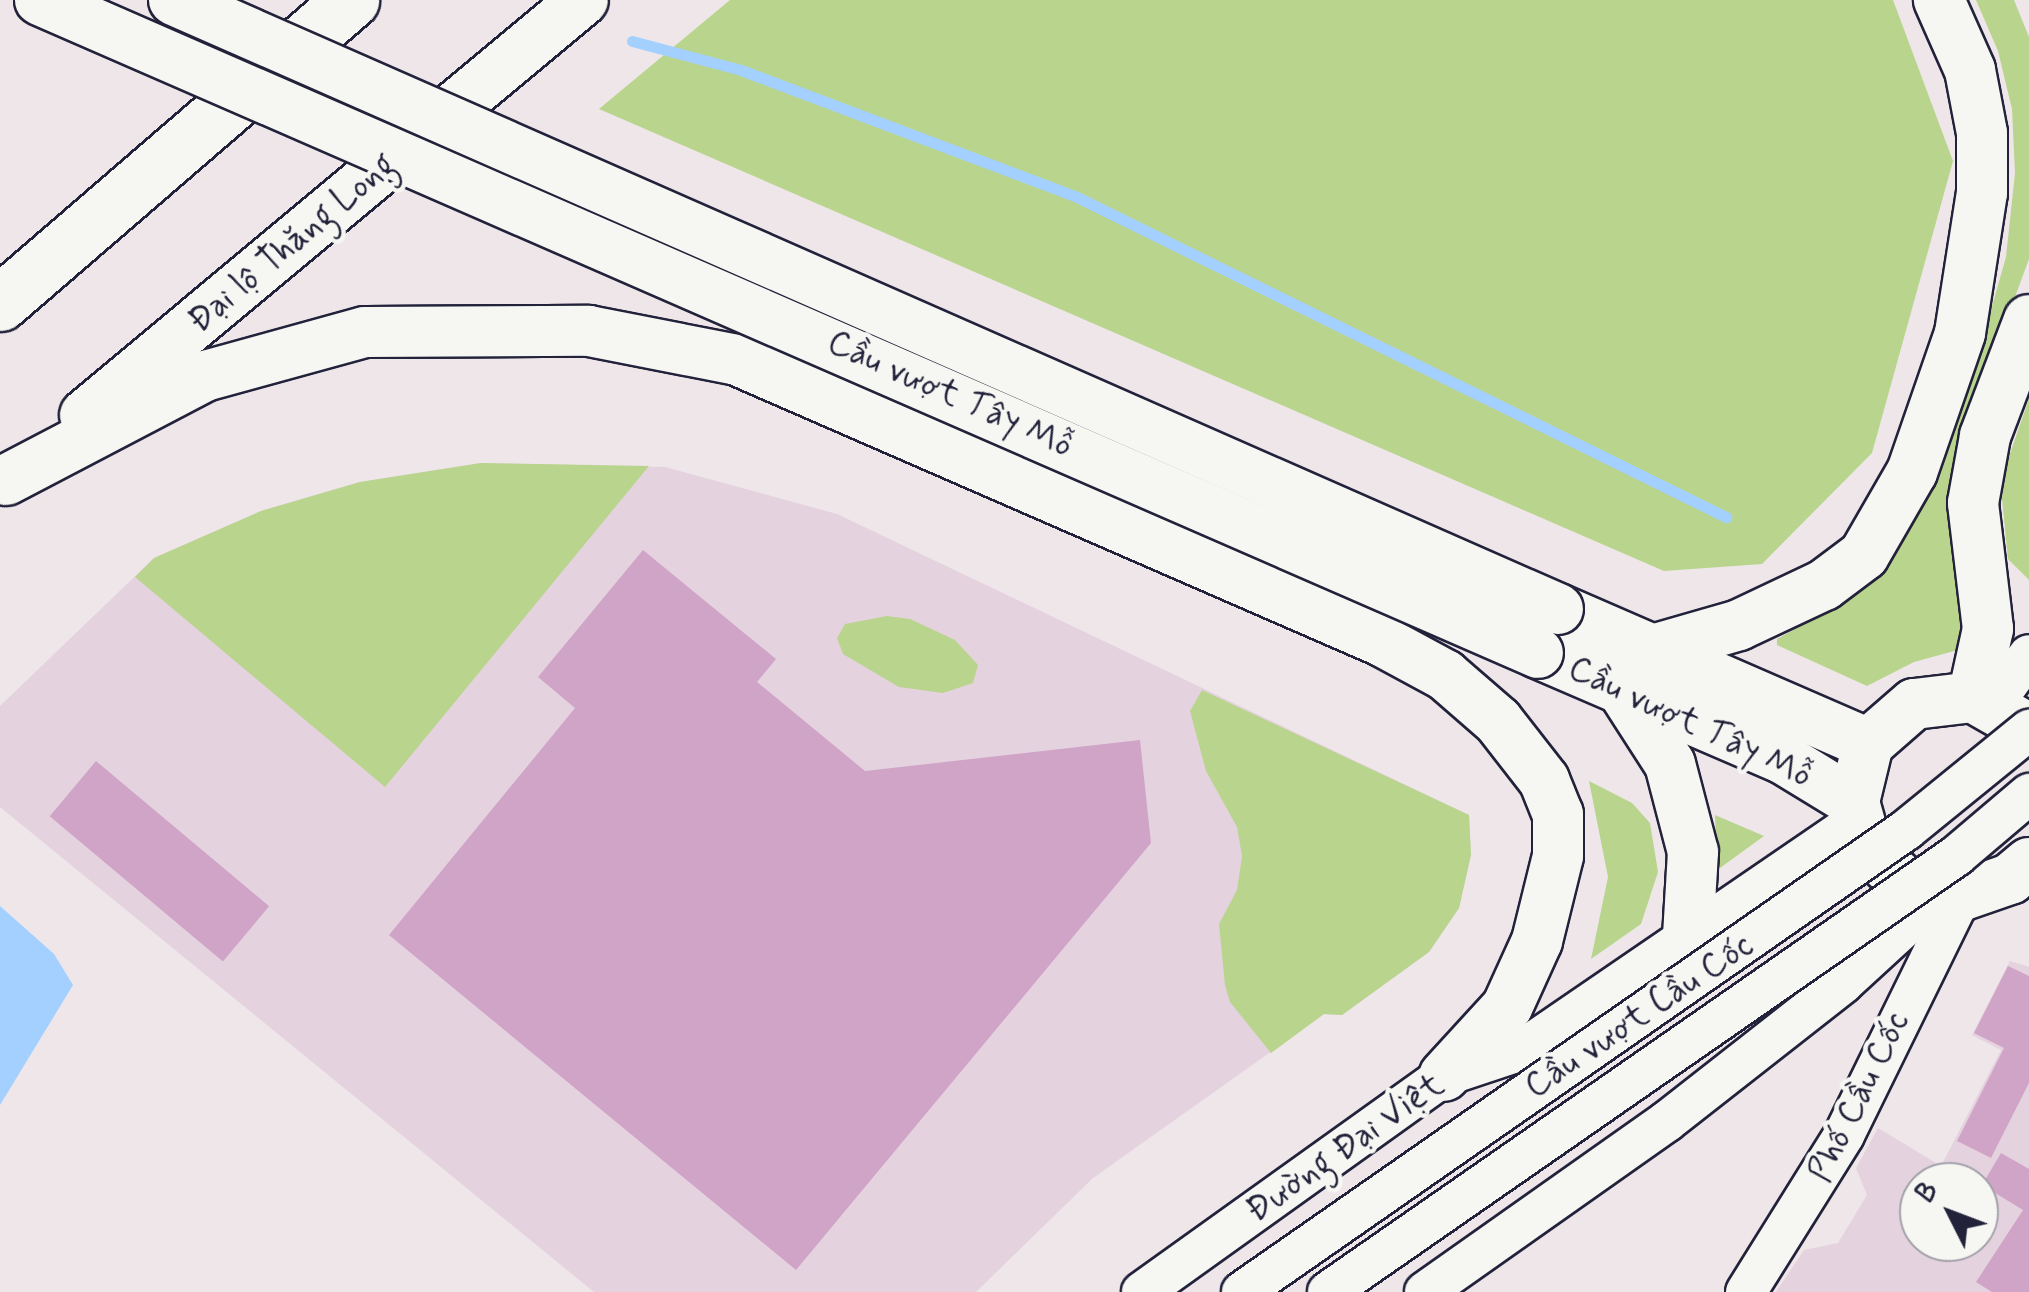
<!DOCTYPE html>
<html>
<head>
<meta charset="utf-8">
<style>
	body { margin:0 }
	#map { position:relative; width:2029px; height:1292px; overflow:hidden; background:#eee6e9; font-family:Mynerve,sans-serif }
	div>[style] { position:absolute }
	.built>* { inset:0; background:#e5d2df }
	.green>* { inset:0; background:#b9d48c }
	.water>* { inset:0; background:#a3d0fe }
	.stream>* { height:11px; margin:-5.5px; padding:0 5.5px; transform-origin:5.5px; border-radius:5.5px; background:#a3d0fe }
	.building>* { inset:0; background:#d0a4c7; transform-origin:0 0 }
	.roads { filter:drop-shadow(2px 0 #22223b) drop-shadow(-2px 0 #22223b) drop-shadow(0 2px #22223b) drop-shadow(0 -2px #22223b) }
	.tertiary>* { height:40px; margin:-20px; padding:0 20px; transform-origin:20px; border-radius:20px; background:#f6f6f2 }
	.primary>* { height:50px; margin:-25px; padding:0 25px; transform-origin:25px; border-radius:25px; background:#f6f6f2 }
	.motorway>* { height:55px; margin:-27.5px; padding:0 27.5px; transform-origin:27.5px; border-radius:27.5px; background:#f6f6f2 }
	.bridges { filter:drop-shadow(2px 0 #22223b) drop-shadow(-2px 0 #22223b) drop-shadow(0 2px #22223b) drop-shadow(0 -2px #22223b) }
	.tertiary-bridge>* { height:40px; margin:-20px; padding:0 20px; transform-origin:20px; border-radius:20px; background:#f6f6f2 }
	.primary-bridge>* { height:50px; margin:-25px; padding:0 25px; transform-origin:25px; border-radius:25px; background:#f6f6f2 }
	span { translate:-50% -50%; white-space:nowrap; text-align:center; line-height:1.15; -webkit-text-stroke:9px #f6f6f2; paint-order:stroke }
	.street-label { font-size:35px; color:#22223b }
	.north { position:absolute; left:1899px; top:1162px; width:100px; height:100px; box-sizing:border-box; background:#f6f6f2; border:2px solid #a1a1a9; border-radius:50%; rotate:312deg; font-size:28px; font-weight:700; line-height:40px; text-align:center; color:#22223b }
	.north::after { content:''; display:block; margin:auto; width:35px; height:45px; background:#22223b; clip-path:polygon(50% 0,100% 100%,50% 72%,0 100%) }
</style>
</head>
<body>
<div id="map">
	<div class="built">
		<i style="clip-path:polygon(481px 463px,665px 467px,837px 514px,1469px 815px,1471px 855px,1459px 908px,1429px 952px,1342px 1015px,1324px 1014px,1093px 1178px,976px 1292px,594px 1292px,0 807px,0 706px,154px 558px,261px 511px,360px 482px)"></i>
		<i style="clip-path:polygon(evenodd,2010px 961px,2029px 967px,2029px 1292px,1776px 1292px,1804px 1250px,1838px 1243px,1867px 1195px,1856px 1168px,1878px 1128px,1941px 1166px,2001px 1050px,1972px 1035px,2010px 961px,1919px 1182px,1979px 1182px,1979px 1242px,1919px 1242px,1919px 1182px)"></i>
	</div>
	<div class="green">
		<i style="clip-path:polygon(730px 0,1893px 0,1953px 161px,1872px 453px,1762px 564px,1664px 571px,599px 109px)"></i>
		<i style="clip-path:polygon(1976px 0,2014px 0,2029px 37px,2029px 259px,1952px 467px,1965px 648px,1914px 662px,1867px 686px,1777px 645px,1777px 639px,1834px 607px,1979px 352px,2006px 257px,2015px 173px,2012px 109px,1998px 51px)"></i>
		<i style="clip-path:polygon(2029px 399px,2029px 580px,2008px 559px,2002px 498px,2005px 468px)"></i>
		<i style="clip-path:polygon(481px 463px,649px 466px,385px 787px,135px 577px,154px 558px,261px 511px,360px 482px)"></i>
		<i style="clip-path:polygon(887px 616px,910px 619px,955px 640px,978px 665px,973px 683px,943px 693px,899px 687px,843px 654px,837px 638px,845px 624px)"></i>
		<i style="clip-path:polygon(1202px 690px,1469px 815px,1471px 855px,1459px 908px,1429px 952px,1342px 1015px,1324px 1014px,1271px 1053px,1230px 1002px,1225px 985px,1219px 924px,1237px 890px,1242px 856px,1237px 827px,1206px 771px,1190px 711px)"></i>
		<i style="clip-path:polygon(1589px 781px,1632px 803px,1650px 823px,1658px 872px,1641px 924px,1591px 959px,1608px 877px)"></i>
		<i style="clip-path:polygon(1715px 815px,1764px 836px,1720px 868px,1717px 864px)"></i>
	</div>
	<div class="water">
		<i style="clip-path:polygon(0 906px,54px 954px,73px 985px,0 1105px)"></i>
	</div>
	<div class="stream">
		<i style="left:632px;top:41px;width:113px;rotate:14.9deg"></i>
		<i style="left:741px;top:70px;width:359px;rotate:20.7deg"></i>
		<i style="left:1077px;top:197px;width:724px;rotate:26.25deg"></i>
	</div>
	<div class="building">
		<i style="clip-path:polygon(643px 550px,776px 659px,757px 682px,865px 771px,1140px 740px,1151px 843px,796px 1270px,389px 935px,575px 708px,538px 677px)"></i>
		<i style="left:96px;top:761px;width:226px;height:72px;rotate:40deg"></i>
		<i style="clip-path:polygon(2008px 966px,2029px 976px,2029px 1083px,1991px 1158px,1957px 1141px,2004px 1048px,1974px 1033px)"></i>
		<i style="clip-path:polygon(2001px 1153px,2029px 1169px,2029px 1292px,1992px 1292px,1976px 1282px,2023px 1210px,1982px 1185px)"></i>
	</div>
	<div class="roads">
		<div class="tertiary">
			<i style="left:1994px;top:703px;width:59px;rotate:-53.9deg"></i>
			<i style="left:1142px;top:1292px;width:371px;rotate:-35.6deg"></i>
			<i style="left:1444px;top:1076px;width:82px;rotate:-18.4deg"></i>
			<i style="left:1522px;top:1050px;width:405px;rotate:-34.4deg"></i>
			<i style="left:1425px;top:1292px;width:295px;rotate:-35.2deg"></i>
			<i style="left:1666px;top:1122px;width:225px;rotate:-38.1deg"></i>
			<i style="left:1843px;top:983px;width:129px;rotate:-42.5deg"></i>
			<i style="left:1746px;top:1292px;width:185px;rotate:-58deg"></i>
			<i style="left:1844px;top:1135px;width:266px;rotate:-63.9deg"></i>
		</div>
		<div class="primary">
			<i style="left:85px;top:415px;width:648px;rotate:-39.81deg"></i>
			<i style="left:6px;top:480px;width:225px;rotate:-27.6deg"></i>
			<i style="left:205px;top:376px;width:166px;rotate:-15.4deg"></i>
			<i style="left:365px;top:332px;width:224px;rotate:-0.3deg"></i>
			<i style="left:589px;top:331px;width:151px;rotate:11.1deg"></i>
			<i style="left:737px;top:360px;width:704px;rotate:23.54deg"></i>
			<i style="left:1382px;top:641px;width:72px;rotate:28.4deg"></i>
			<i style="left:1445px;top:675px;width:70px;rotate:41deg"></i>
			<i style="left:1498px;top:721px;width:75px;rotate:52.1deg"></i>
			<i style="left:1544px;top:780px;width:37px;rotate:68deg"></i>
			<i style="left:1558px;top:814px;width:42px;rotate:90deg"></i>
			<i style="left:1558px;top:856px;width:88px;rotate:103.9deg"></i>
			<i style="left:1537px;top:941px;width:72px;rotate:114.4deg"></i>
			<i style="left:1507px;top:1007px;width:93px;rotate:132.4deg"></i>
			<i style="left:1558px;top:609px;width:338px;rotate:23.5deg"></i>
			<i style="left:1656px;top:649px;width:86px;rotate:-16.1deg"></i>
			<i style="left:1739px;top:625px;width:94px;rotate:-25.2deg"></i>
			<i style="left:1824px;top:585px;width:50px;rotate:-36.9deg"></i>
			<i style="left:1864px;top:555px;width:96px;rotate:-60deg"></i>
			<i style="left:1912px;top:472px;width:147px;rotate:-70.9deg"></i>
			<i style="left:1960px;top:333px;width:142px;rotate:-81.1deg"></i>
			<i style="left:1982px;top:193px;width:60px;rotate:-90deg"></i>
			<i style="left:1982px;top:133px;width:64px;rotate:-100.8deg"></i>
			<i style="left:1970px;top:70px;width:77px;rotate:-113.9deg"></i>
			<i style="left:1538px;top:653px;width:266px;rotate:23.3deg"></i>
			<i style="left:1782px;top:758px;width:84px;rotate:31.4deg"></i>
			<i style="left:1621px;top:688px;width:90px;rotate:57.2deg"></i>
			<i style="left:1670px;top:764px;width:91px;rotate:75.4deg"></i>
			<i style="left:1693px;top:852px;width:83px;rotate:93.4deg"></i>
			<i style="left:1973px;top:697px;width:70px;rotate:-77.6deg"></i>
			<i style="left:1988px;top:629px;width:127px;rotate:-96.8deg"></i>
			<i style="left:1973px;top:503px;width:68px;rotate:-79.8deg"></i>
			<i style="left:1985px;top:436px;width:124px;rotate:-69.2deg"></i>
			<i style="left:2029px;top:729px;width:64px;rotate:-150.3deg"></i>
			<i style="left:1973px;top:697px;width:59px;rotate:173.2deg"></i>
			<i style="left:1914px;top:704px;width:61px;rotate:139deg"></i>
			<i style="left:1868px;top:744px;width:60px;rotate:103.6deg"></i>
			<i style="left:1854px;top:802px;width:48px;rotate:74.2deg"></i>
			<i style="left:1867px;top:848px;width:58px;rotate:42.2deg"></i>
			<i style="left:1910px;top:887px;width:52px;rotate:10deg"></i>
			<i style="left:1961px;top:896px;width:52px;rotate:-19.1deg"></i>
			<i style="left:2010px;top:879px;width:25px;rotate:-40deg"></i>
		</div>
		<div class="motorway">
			<i style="left:0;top:303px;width:464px;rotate:-40.8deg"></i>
		</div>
	</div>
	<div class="bridges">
		<div class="tertiary-bridge">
			<i style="left:1242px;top:1292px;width:809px;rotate:-34.83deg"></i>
			<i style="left:1906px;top:830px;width:159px;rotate:-39.1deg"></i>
			<i style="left:1328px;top:1292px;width:765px;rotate:-34.77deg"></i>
			<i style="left:1956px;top:856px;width:96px;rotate:-40.3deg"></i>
		</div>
		<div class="primary-bridge">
			<i style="left:40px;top:0;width:1634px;rotate:23.55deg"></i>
			<i style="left:174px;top:0;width:1512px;rotate:23.75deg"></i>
		</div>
	</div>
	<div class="street-label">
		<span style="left:292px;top:243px;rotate:-40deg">Đại lộ Thăng Long</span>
		<span style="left:950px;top:394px;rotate:24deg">Cầu vượt Tây Mỗ</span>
		<span style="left:1690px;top:722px;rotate:25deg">Cầu vượt Tây Mỗ</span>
		<span style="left:1639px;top:1016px;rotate:-34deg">Cầu vượt Cầu Cốc</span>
		<span style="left:1859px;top:1097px;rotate:-64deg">Phố Cầu Cốc</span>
		<span style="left:1345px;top:1148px;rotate:-35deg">Đường Đại Việt</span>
	</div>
	<div class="north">B</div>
</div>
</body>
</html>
